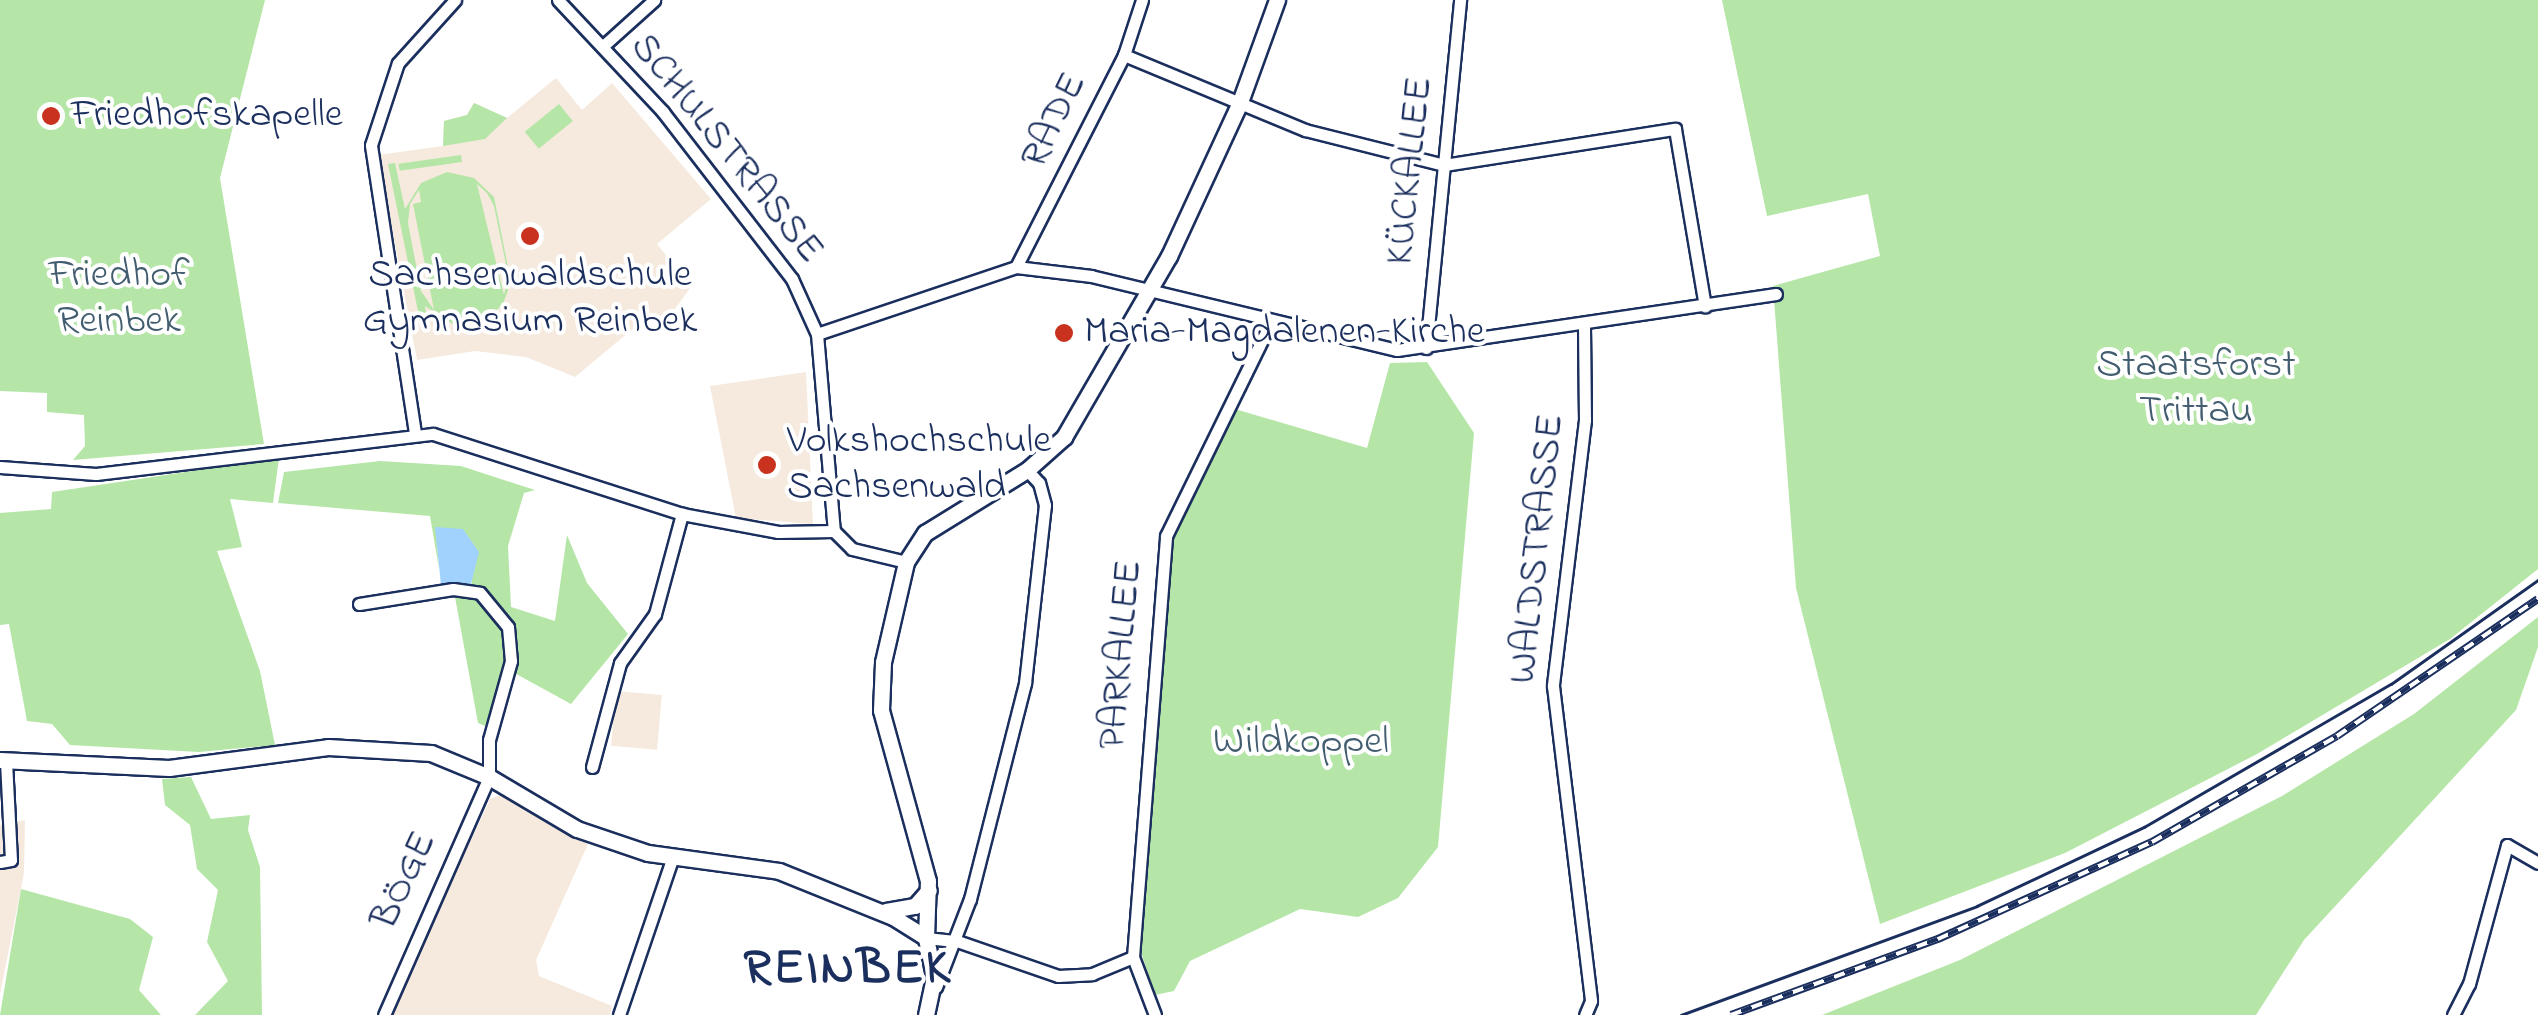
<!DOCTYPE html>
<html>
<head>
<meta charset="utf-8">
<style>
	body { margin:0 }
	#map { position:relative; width:2538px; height:1015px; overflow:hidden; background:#fff; font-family:"Indie Flower",sans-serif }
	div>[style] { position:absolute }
	.built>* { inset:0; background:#f5eadd; transform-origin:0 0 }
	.green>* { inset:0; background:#b5e6a7; transform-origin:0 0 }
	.water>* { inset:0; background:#a0d2fd }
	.roads { filter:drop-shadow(2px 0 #1b2f5e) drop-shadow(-2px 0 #1b2f5e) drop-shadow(0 2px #1b2f5e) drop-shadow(0 -2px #1b2f5e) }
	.street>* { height:11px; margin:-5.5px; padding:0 5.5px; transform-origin:5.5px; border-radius:5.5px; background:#fff }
	.secondary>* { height:15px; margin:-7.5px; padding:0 7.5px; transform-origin:7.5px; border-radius:7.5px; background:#fff }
	.tram>* { height:2.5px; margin:-1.25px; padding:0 1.25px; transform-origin:1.25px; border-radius:1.25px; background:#1b2f5e }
	.rail>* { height:8px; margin-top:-4px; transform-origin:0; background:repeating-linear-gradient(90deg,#fff 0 11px,#1b2f5e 0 22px); box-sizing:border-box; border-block:2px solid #1b2f5e }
	.dots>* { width:28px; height:28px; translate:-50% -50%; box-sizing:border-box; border:5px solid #fff; border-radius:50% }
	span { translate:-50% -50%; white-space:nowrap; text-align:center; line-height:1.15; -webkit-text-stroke:8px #fff; paint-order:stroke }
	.poi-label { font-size:40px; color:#1b2f5e }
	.left { translate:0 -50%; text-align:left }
	.street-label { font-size:40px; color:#1b2f5e }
	.park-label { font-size:40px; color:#425d70 }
	.district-label { font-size:50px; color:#1b2f5e; font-weight:700; letter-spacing:2.5px }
</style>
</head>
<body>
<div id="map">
	<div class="built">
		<i style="clip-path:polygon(556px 78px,582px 110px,612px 83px,711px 199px,657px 244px,691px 287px,669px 317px,635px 327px,575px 377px,526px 357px,475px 351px,417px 360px,378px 155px,443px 146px,444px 121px,467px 115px,474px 103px,507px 118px)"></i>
		<i style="clip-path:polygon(806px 372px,813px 524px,736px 518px,710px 386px)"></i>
		<i style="left:616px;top:691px;width:46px;height:55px;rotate:5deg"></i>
		<i style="clip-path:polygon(500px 795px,588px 844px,536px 960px,539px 976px,612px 1006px,610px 1015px,391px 1015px,490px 799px)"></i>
		<i style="clip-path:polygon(25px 820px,24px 873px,0 994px,0 825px)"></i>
	</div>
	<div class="green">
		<i style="clip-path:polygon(0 0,265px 0,220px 178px,264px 444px,73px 460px,85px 446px,84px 415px,47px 412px,47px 393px,0 391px)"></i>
		<i style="clip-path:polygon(1722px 0,2538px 0,2538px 569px,2450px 639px,2257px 754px,2065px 853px,1880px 924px,1796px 588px,1773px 286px,1880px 256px,1868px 194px,1767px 216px)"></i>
		<i style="clip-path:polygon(474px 103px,507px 118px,485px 139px,443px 146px,444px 121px,467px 115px)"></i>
		<i style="left:559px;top:104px;width:22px;height:44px;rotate:51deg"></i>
		<i style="left:461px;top:155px;width:7px;height:63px;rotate:82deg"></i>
		<i style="clip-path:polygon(evenodd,395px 163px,405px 209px,421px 183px,447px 172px,474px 178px,494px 197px,511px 282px,503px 304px,488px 318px,453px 324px,425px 306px,427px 320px,420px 321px,388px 164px,395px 163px,477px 184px,487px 193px,494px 206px,508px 274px,504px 295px,477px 184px,395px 163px,419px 190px,421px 202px,413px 204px,434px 310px,421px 291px,408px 223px,410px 204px,419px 190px)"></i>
		<i style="clip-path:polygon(1427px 362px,1474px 433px,1438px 847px,1398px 898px,1358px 917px,1300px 909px,1190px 961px,1174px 991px,1155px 995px,1139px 946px,1173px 539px,1235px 409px,1367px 448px,1390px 363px)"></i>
		<i style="clip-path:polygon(279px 458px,273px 503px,230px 499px,242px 547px,217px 551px,260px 671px,275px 745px,199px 752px,70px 745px,52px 724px,27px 721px,9px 624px,0 625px,0 513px,51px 509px,52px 492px)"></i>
		<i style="clip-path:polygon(380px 461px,461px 466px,535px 490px,524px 493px,508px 546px,511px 607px,555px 621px,567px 535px,587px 583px,628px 634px,571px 704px,507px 669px,485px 726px,478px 723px,455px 597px,468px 596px,472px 581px,468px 536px,437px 544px,439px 569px,430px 516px,278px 503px,284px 472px)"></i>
		<i style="clip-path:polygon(2538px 617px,2538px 647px,2516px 710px,2304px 940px,2256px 1015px,1822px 1015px,1960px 960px,2282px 796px,2414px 714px)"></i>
		<i style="clip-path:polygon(191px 777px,211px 819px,250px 815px,248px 830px,260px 867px,262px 1015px,195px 1015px,228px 981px,207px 942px,218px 890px,197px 869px,190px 825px,165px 805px,162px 779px)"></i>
		<i style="clip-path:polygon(21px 889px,130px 919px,153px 937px,139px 990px,161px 1015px,0 1015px)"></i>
	</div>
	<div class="water">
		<i style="clip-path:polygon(435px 527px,463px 529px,479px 552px,471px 584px,441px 585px)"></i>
	</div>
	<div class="roads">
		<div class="street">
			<i style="left:558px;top:0;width:154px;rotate:46.8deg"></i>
			<i style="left:663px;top:112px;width:211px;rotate:52.3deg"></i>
			<i style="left:792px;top:279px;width:60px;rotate:65.6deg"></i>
			<i style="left:817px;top:334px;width:198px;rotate:85.1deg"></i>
			<i style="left:834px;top:531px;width:25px;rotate:45deg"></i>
			<i style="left:852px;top:549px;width:56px;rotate:13.5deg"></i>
			<i style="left:603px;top:46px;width:69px;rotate:-42deg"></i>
			<i style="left:1124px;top:55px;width:196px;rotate:22.5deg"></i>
			<i style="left:1305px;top:130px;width:143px;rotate:14.1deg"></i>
			<i style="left:1444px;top:165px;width:234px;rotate:-8.9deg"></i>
			<i style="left:1675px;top:129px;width:180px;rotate:80.4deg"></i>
			<i style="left:1016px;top:267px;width:238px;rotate:-63deg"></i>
			<i style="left:1124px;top:55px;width:58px;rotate:-71.9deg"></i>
			<i style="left:1584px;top:326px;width:94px;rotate:89.4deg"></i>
			<i style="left:1585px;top:420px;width:268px;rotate:96.9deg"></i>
			<i style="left:1553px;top:686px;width:317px;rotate:83.1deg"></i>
			<i style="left:1591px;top:1001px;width:15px;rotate:113deg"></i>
			<i style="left:817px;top:334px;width:210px;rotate:-18.6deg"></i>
			<i style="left:1016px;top:267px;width:76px;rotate:6.8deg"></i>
			<i style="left:1091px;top:276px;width:315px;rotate:13.6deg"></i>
			<i style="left:1397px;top:350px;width:383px;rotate:-8.4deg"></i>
			<i style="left:1426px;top:348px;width:350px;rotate:-84.4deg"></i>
			<i style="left:415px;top:433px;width:291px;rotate:-98.7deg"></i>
			<i style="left:371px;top:145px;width:86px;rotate:-71.8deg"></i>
			<i style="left:398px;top:63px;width:85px;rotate:-47.9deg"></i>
			<i style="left:0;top:467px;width:96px;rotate:4.2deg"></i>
			<i style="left:96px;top:474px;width:339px;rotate:-6.8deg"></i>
			<i style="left:433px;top:434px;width:262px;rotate:17.8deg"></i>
			<i style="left:682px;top:514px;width:98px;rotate:10.6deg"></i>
			<i style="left:778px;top:532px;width:56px;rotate:-1deg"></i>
			<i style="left:359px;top:604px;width:95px;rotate:-9.1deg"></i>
			<i style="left:453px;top:589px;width:27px;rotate:8deg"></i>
			<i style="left:480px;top:593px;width:44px;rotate:50.5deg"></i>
			<i style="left:508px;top:627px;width:34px;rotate:85deg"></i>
			<i style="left:511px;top:661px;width:82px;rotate:105.6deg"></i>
			<i style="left:489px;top:740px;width:37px;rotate:90deg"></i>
			<i style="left:489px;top:777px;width:260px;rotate:113.8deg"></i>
			<i style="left:592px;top:767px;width:108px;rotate:-74.9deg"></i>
			<i style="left:620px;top:663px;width:60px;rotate:-54.5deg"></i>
			<i style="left:655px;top:614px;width:104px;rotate:-74.9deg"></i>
			<i style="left:0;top:862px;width:11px;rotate:-10deg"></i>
			<i style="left:11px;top:860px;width:100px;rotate:-92.9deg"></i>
			<i style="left:926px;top:938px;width:31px;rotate:6deg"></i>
			<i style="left:957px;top:941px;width:107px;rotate:19.1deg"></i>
			<i style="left:1058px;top:976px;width:34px;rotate:-3deg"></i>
			<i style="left:1092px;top:974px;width:44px;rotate:-22.5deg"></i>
			<i style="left:936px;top:987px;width:94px;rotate:-68.9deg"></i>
			<i style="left:970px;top:899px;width:223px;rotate:-75.7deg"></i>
			<i style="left:1025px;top:683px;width:179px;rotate:-83.6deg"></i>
			<i style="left:1045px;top:505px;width:23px;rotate:-105deg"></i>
			<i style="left:1039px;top:483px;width:18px;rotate:-133deg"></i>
			<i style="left:619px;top:1015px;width:168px;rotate:-71.2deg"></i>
			<i style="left:1155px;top:1015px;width:62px;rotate:-110.8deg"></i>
			<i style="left:1133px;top:957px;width:422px;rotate:-85.5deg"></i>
			<i style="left:1166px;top:536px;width:238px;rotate:-63.9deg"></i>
			<i style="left:2453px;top:1015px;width:35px;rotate:-63deg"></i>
			<i style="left:2469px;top:984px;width:144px;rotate:-74.7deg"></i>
			<i style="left:2507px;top:845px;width:36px;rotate:30deg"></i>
		</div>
		<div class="secondary">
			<i style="left:0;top:760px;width:169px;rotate:2.7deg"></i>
			<i style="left:169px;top:768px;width:160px;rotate:-7.5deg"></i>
			<i style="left:328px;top:747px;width:103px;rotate:3.3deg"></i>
			<i style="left:431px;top:753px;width:63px;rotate:22.5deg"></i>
			<i style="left:489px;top:777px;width:102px;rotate:30.6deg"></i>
			<i style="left:577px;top:829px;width:75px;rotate:18.7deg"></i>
			<i style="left:648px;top:853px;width:132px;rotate:7.8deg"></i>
			<i style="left:779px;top:871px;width:123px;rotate:22deg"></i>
			<i style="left:893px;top:917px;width:39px;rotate:32deg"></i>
			<i style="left:886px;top:911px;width:29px;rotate:-10deg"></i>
			<i style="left:915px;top:906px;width:21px;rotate:-49deg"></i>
			<i style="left:926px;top:1015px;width:40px;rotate:-78deg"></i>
			<i style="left:934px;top:976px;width:39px;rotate:-102deg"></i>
			<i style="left:926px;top:938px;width:57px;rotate:-88deg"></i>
			<i style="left:928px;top:881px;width:177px;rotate:-105.4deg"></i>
			<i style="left:881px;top:710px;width:48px;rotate:-87.6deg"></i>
			<i style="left:883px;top:662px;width:103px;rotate:-77deg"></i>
			<i style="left:906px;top:562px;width:35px;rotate:-57deg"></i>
			<i style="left:925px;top:533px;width:120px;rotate:-31.7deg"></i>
			<i style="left:1027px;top:470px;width:50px;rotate:-41.7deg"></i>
			<i style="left:1064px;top:437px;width:209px;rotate:-59.9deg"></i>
			<i style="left:1169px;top:256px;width:170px;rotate:-65.2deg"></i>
			<i style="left:1240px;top:102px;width:109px;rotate:-70.1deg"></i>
		</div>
	</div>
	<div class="tram">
		<i style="left:1681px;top:1015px;width:315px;rotate:-20.2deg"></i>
		<i style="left:1977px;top:906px;width:185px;rotate:-25.3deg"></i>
		<i style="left:2144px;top:827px;width:285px;rotate:-30.1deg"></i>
		<i style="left:2391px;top:684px;width:180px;rotate:-35.3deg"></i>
	</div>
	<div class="rail">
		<i style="left:1731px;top:1015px;width:221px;rotate:-20.2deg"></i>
		<i style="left:1938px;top:939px;width:235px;rotate:-24.4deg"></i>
		<i style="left:2152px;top:842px;width:213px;rotate:-29.8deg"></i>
		<i style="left:2337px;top:736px;width:243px;rotate:-34.3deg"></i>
	</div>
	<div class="dots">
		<i style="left:51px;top:116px;background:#c8321e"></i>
		<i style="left:530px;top:236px;background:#c8321e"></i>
		<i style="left:1064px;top:333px;background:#c8321e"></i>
		<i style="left:767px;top:465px;background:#c8321e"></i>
	</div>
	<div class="poi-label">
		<span class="left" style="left:71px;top:116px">Friedhofskapelle</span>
		<span style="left:530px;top:299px">Sachsenwaldschule<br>Gymnasium Reinbek</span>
		<span class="left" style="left:1084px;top:333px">Maria-Magdalenen-Kirche</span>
		<span class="left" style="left:787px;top:465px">Volkshochschule<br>Sachsenwald</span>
	</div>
	<div class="street-label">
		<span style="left:1055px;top:121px;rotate:-64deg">RADE</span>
		<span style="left:726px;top:149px;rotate:51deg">SCHULSTRASSE</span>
		<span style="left:1411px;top:171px;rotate:-84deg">KÜCKALLEE</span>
		<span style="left:1538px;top:549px;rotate:-84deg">WALDSTRASSE</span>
		<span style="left:1122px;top:655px;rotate:-85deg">PARKALLEE</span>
		<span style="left:405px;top:881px;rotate:-65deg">BÖGE</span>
	</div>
	<div class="park-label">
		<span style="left:119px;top:299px">Friedhof<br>Reinbek</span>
		<span style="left:2196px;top:389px">Staatsforst<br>Trittau</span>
		<span style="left:1301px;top:743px">Wildkoppel</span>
	</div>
	<div class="district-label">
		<span style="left:848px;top:970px">REINBEK</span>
	</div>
</div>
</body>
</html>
